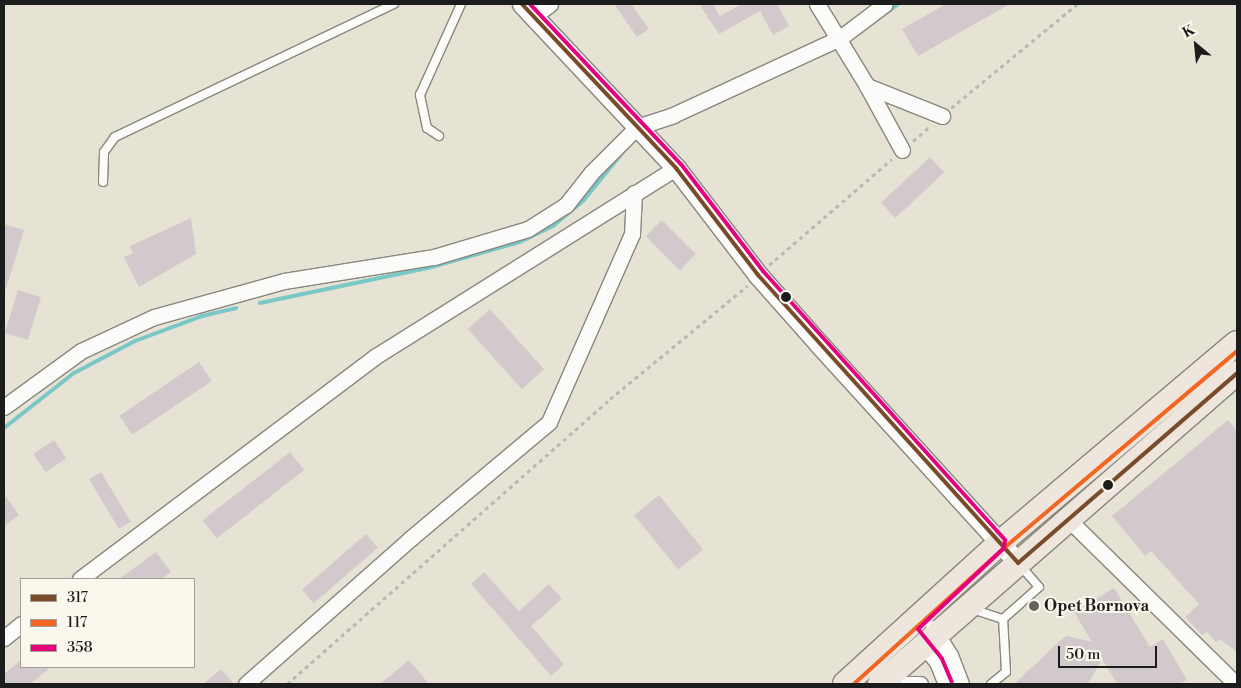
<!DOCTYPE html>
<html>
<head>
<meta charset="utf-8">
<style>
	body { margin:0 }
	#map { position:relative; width:1241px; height:688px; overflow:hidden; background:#e7e3d4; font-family:"Libre Bodoni",serif }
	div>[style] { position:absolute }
	.stream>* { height:4px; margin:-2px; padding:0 2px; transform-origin:2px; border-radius:2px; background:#7ac7c7 }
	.building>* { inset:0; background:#d2c9cd; transform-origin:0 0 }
	.path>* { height:2.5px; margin-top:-1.25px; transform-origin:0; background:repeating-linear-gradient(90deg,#b8b8b5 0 4px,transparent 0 8px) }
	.roads { filter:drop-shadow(1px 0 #88867e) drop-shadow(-1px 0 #88867e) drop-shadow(0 1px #88867e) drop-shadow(0 -1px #88867e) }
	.service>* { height:8px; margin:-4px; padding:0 4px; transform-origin:4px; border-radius:4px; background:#fbfbf9 }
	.minor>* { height:15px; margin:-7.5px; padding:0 7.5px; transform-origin:7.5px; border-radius:7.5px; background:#fbfbf9 }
	.tertiary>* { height:19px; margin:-9.5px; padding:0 9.5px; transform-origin:9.5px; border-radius:9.5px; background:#fbfbf9 }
	.primary>* { height:24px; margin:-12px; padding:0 12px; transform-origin:12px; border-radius:12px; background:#eee6dd }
	.bus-1>* { height:4px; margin:-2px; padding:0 2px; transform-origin:2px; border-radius:2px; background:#7a4b2a }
	.bus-2>* { height:4px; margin:-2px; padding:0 2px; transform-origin:2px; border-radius:2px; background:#f26522 }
	.bus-3>* { height:4px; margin:-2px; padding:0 2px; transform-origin:2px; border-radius:2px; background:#e5007d }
	.dots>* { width:14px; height:14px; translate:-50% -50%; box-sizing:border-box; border:2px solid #fbf7ec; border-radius:50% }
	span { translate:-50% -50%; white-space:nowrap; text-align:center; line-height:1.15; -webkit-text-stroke:4px #fbf7ec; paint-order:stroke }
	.poi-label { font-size:16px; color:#1c1c1c; font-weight:700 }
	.left { translate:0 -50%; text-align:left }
	.frame { position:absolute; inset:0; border:5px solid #1c1c1c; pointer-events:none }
	.legend { position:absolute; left:20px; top:578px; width:175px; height:90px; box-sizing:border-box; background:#fbf7ec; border:1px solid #a29f99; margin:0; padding:6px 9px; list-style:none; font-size:15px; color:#1c1c1c }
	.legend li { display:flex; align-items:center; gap:10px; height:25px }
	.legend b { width:25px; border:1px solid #a29f99 }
	.north { position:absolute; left:1171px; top:20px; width:50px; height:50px; -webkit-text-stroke:4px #fbf7ec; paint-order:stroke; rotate:332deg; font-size:14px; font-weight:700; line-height:20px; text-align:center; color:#1c1c1c }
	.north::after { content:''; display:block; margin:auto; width:18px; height:22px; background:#1c1c1c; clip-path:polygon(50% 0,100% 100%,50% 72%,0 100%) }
	.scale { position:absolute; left:1058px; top:646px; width:99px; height:22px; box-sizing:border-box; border:2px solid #1c1c1c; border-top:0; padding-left:6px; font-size:15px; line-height:18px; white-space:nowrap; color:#1c1c1c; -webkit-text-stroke:4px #fbf7ec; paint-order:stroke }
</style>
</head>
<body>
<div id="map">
	<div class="stream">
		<i style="left:863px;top:29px;width:43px;rotate:-35.5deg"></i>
		<i style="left:260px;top:303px;width:172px;rotate:-11.8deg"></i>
		<i style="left:428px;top:268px;width:96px;rotate:-15.8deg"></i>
		<i style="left:520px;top:242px;width:37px;rotate:-26deg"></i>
		<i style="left:553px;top:226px;width:39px;rotate:-40deg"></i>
		<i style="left:583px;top:201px;width:70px;rotate:-50.8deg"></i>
		<i style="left:4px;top:428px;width:89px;rotate:-38.2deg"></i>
		<i style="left:74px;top:373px;width:69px;rotate:-27.7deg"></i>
		<i style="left:135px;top:341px;width:72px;rotate:-20.5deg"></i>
		<i style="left:202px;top:316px;width:35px;rotate:-13deg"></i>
	</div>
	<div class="building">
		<i style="clip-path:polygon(614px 4px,631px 4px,649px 29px,637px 37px)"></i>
		<i style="clip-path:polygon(699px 4px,713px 4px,720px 16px,742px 4px,777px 4px,789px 26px,773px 35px,760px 11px,719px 34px)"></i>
		<i style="clip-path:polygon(946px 4px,1010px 4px,918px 56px,902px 29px)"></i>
		<i style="left:930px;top:157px;width:21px;height:67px;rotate:47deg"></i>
		<i style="clip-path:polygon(191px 218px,196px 254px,139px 287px,124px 257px,133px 253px,130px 246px)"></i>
		<i style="left:662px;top:220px;width:48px;height:23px;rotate:45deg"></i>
		<i style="clip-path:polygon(4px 224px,24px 230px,6px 289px,4px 289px)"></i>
		<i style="left:18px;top:290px;width:24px;height:45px;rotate:17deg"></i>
		<i style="left:490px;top:309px;width:81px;height:30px;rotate:48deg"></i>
		<i style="left:199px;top:362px;width:23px;height:96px;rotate:56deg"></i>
		<i style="clip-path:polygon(1228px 420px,1237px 431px,1237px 652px,1220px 639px,1216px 642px,1207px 632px,1202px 635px,1185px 617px,1199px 604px,1151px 551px,1145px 556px,1112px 516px)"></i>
		<i style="left:54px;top:440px;width:22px;height:25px;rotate:56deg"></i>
		<i style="left:290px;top:452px;width:23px;height:111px;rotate:52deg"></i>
		<i style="left:101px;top:472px;width:58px;height:14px;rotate:59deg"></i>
		<i style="clip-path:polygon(4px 494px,19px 515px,4px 526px)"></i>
		<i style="left:659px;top:495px;width:70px;height:32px;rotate:51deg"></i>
		<i style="left:366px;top:534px;width:18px;height:85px;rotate:49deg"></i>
		<i style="clip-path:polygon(156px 552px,171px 572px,161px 579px,119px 579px)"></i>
		<i style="clip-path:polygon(484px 572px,519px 611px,549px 584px,562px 599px,531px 626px,564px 664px,551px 676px,471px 584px)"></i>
		<i style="clip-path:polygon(1114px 588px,1150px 647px,1163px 639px,1187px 680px,1179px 684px,1117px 684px,1102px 659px,1088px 684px,1014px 684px,1062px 639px,1067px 636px,1092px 642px,1074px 612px)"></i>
		<i style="clip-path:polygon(21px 660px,21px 667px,51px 667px,30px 684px,4px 684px,4px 674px)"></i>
		<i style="clip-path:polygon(409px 660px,429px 684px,380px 684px,396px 671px)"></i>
		<i style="clip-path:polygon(221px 669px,234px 684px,203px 684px)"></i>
	</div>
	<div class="path">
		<i style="left:951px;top:108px;width:163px;rotate:-39.5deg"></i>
		<i style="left:913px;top:141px;width:23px;rotate:-41deg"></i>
		<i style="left:769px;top:265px;width:162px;rotate:-40.8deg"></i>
		<i style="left:287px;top:684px;width:431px;rotate:-41.4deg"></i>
		<i style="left:610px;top:399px;width:178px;rotate:-39.5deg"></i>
	</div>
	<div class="roads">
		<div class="service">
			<i style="left:439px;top:136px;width:14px;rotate:-146deg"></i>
			<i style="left:427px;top:128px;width:34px;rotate:-102deg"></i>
			<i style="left:420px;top:95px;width:100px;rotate:-65.7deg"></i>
			<i style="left:103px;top:182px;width:30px;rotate:-88deg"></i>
			<i style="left:104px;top:152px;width:19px;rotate:-54deg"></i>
			<i style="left:115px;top:137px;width:309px;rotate:-25.5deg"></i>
			<i style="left:972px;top:609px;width:33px;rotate:18deg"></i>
			<i style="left:1003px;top:619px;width:48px;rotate:-41.6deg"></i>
			<i style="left:1039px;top:587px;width:29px;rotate:-131deg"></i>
			<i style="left:991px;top:684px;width:19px;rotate:-39deg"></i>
			<i style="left:1006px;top:672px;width:53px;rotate:-93.2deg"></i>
		</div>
		<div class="minor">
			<i style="left:817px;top:4px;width:96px;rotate:58.6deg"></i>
			<i style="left:534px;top:16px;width:20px;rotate:-37deg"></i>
			<i style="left:902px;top:150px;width:73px;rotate:-118.7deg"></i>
			<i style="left:867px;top:86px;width:81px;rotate:21.8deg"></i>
			<i style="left:4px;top:407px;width:95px;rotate:-36deg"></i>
			<i style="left:81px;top:351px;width:81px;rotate:-25deg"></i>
			<i style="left:154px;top:317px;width:135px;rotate:-15.5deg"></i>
			<i style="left:284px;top:281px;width:152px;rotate:-9.1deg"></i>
			<i style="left:434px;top:257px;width:98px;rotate:-16.6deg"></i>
			<i style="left:528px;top:229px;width:45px;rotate:-32.3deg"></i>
			<i style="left:566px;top:205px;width:42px;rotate:-51.8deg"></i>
			<i style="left:592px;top:172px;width:64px;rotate:-45deg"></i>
			<i style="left:637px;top:127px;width:38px;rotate:-18deg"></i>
			<i style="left:673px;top:115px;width:184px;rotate:-24.8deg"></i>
			<i style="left:840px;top:38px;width:56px;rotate:-37.1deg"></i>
			<i style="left:1070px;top:521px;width:233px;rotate:44.5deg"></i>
			<i style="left:80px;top:579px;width:371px;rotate:-37deg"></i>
			<i style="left:376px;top:356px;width:354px;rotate:-32.1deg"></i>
			<i style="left:933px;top:628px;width:32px;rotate:58deg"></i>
			<i style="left:950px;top:655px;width:31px;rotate:69deg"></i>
			<i style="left:4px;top:638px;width:22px;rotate:-39deg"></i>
			<i style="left:924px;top:646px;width:21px;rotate:51deg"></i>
			<i style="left:937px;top:662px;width:24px;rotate:68deg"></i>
			<i style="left:246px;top:684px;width:220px;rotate:-41.5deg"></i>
			<i style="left:411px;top:538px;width:180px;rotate:-40deg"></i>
			<i style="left:549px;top:422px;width:206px;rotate:-66.2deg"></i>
			<i style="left:632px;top:234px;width:41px;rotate:-87.2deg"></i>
			<i style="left:886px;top:684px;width:34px"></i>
		</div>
		<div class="tertiary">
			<i style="left:522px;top:4px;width:225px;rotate:46.8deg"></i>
			<i style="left:676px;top:168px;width:135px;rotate:52.5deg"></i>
			<i style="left:758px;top:275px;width:92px;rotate:48.5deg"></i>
			<i style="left:819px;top:344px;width:296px;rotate:47.7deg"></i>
		</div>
		<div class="primary">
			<i style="left:845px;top:684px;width:210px;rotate:-42.3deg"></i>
			<i style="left:1000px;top:543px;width:310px;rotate:-40.2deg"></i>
			<i style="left:880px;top:684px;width:473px;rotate:-41.1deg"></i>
		</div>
	</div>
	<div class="bus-1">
		<i style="left:522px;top:4px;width:225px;rotate:46.8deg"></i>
		<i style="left:676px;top:168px;width:135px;rotate:52.5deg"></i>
		<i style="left:758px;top:275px;width:388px;rotate:47.9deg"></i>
		<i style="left:1018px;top:563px;width:290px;rotate:-40.9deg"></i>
	</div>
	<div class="bus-2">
		<i style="left:854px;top:684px;width:202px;rotate:-42.2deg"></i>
		<i style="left:1004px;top:548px;width:305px;rotate:-40.2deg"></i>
	</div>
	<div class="bus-3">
		<i style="left:530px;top:4px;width:220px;rotate:46.7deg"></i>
		<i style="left:681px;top:164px;width:135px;rotate:52.5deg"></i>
		<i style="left:763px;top:271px;width:362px;rotate:48deg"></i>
		<i style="left:1005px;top:540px;width:8px;rotate:97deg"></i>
		<i style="left:1004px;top:548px;width:118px;rotate:136.7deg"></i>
		<i style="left:918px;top:629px;width:38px;rotate:51deg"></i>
		<i style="left:942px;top:659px;width:25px;rotate:67deg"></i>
	</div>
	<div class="dots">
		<i style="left:786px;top:297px;background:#1c1c1c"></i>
		<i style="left:1108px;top:485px;background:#1c1c1c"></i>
		<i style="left:1034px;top:606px;background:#63625c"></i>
	</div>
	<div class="poi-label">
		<span class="left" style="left:1044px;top:606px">Opet Bornova</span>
	</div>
	<div class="frame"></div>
	<ul class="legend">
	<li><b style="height:6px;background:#7a4b2a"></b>317</li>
	<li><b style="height:6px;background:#f26522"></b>117</li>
	<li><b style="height:6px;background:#e5007d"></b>358</li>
	</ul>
	<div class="north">K</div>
	<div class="scale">50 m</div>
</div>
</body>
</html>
